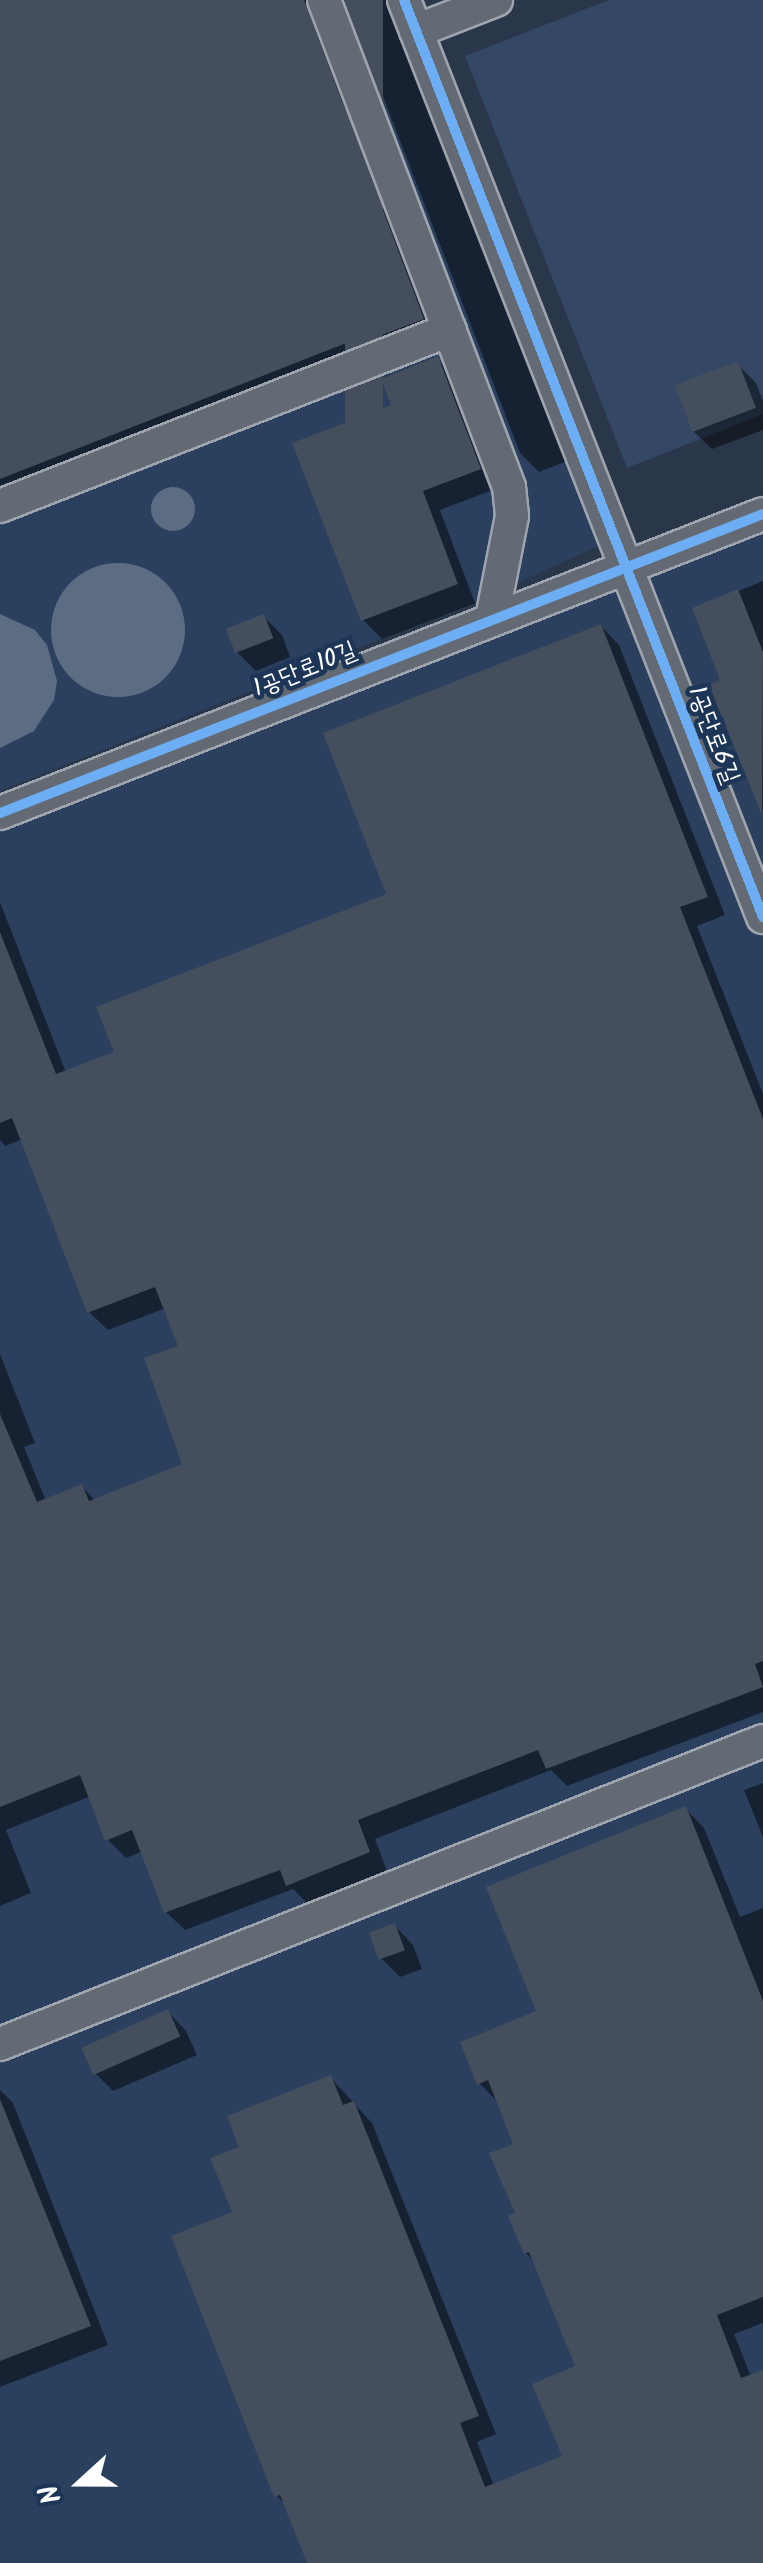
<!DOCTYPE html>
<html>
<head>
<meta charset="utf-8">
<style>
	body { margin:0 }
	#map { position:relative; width:763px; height:2563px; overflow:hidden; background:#2a374a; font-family:Kalam,"Poor Story",sans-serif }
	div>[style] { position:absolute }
	.built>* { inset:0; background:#2a405e }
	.green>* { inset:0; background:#344865 }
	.water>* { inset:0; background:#5c6d83 }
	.round { border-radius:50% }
	.shadow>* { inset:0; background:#0007 }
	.building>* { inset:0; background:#444e5c; transform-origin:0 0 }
	.roads { filter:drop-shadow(2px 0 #9fa5ae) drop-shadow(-2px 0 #9fa5ae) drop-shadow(0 2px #9fa5ae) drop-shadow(0 -2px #9fa5ae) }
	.minor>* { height:32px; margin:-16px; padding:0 16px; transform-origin:16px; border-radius:16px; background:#636a74 }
	.cycleway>* { height:10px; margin:-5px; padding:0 5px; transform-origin:5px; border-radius:5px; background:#6dadf4 }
	span { translate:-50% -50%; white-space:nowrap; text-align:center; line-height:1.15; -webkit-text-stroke:9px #1d3557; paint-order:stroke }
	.street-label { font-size:25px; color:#fff }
	.north { position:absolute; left:30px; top:2433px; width:100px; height:100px; -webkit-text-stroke:8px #1d3557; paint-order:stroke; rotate:249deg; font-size:28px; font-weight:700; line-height:40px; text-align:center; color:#fff }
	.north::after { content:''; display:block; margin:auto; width:35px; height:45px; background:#fff; clip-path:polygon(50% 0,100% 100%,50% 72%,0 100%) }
</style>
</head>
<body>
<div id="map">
	<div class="built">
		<i style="clip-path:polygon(0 0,392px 0,599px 546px,481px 599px,0 791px)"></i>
		<i style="clip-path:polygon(763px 514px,763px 2563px,0 2563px,0 813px)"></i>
	</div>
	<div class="green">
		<i style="clip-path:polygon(609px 0,763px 0,763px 414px,627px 468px,465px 56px)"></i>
	</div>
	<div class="water">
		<i class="round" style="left:151px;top:487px;width:44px;height:44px"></i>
		<i class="round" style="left:51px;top:563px;width:134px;height:134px"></i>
		<i style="clip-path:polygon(0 614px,35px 630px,47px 645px,57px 681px,54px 700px,34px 731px,0 748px)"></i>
	</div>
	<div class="shadow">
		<i style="clip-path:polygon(0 0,336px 0,441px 338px,0 504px)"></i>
		<i style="clip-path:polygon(346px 0,393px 0,570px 460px,539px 472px,520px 453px)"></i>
		<i style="clip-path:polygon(437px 359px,456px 378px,498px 488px,440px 510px,475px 603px,382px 639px,363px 620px,394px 406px)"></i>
		<i style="clip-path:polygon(737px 364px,756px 383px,763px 401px,763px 430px,712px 449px,693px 431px)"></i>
		<i style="clip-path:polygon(763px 581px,763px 811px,713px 686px,724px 681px,695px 609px)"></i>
		<i style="clip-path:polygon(263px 616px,282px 635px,290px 657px,256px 671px,237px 652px)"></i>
		<i style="clip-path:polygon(601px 626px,619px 645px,725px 915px,697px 926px,763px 1094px,763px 1712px,567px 1786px,551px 1770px,375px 1839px,387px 1871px,307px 1903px,293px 1889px,185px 1930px,166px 1912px,143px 1851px,126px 1858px,107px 1839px,91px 1796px,6px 1830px,31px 1893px,0 1906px,0 1354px,35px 1443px,24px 1447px,46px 1501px,82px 1487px,96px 1501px,186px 1465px,182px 1347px,166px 1308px,108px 1330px,89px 1312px,23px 1139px,5px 1146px,0 1140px,0 902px,66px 1073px,117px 1054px,389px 895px)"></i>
		<i style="clip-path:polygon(763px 1783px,763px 1837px,744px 1790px)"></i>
		<i style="clip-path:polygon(686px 1809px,704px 1828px,740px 1917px,763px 1908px,763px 2323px,734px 2334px,751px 2377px,763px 2372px,763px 2563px,310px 2563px,287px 2506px,277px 2496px,235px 2213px,242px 2148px,331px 2078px,372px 2123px,496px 2434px,477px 2442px,494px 2486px,565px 2457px,579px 2367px,537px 2264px,526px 2253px,518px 2215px,516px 2145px,498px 2102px,479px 2083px,539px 2012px)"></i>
		<i style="clip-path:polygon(395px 1926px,413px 1945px,422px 1969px,400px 1977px,382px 1959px)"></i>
		<i style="clip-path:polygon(168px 2012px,186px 2031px,197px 2055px,113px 2091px,94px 2072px)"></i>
		<i style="clip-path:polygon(0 2090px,13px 2103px,108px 2345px,0 2387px)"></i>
	</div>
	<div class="building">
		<i style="clip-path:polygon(0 0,304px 0,424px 319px,366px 341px,364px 336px,0 479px)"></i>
		<i style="left:345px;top:0;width:38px;height:486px"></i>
		<i style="clip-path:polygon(438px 356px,481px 469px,423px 491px,458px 584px,361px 621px,292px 443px,391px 405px,381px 379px)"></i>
		<i style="left:738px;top:361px;width:50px;height:68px;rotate:69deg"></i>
		<i style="clip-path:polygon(738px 589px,763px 652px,762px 815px,709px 685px,720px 680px,692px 608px)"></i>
		<i style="left:264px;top:614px;width:26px;height:41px;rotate:69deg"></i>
		<i style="clip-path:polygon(601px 624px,708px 897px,680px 907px,763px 1119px,763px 1661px,755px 1664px,763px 1687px,546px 1769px,538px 1750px,358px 1820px,370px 1852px,286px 1886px,280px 1870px,164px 1913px,132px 1830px,105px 1841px,80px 1775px,0 1807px,0 1414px,37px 1502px,82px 1484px,89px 1501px,182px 1464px,144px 1358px,178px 1346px,155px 1287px,87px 1313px,12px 1118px,0 1123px,0 932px,56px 1074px,114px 1052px,96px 1007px,386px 894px,323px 733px)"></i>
		<i style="clip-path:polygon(686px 1806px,763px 2001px,763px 2297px,717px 2315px,741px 2378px,763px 2370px,763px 2563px,307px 2563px,280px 2495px,274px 2497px,171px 2236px,232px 2212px,210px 2158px,239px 2147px,227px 2116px,331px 2075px,343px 2105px,354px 2101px,479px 2416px,460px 2423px,485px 2487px,562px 2456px,532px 2384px,575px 2366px,529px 2252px,524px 2254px,508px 2216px,515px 2213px,489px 2153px,513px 2144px,488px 2080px,477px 2085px,460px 2042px,536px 2011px,486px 1887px)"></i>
		<i style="left:395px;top:1923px;width:29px;height:28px;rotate:70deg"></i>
		<i style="left:168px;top:2009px;width:30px;height:95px;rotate:66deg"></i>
		<i style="clip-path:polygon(0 2099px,91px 2326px,0 2361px)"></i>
	</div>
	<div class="roads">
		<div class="minor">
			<i style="left:324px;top:0;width:521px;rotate:69.2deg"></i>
			<i style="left:509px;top:487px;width:29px;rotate:84deg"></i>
			<i style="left:512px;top:516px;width:104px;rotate:101.1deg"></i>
			<i style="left:404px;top:0;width:985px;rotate:68.62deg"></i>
			<i style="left:416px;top:31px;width:86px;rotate:-21.2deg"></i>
			<i style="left:0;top:506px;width:483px;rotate:-21.4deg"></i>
			<i style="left:0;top:813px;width:819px;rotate:-21.4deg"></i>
			<i style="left:0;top:2044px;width:821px;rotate:-21.66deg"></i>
		</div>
	</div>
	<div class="cycleway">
		<i style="left:404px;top:0;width:985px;rotate:68.62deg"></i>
		<i style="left:0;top:813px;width:819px;rotate:-21.4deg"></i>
	</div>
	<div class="street-label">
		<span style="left:305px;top:670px;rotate:-22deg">1공단로10길</span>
		<span style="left:713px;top:735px;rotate:69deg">1공단로6길</span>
	</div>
	<div class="north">N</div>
</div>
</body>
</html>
